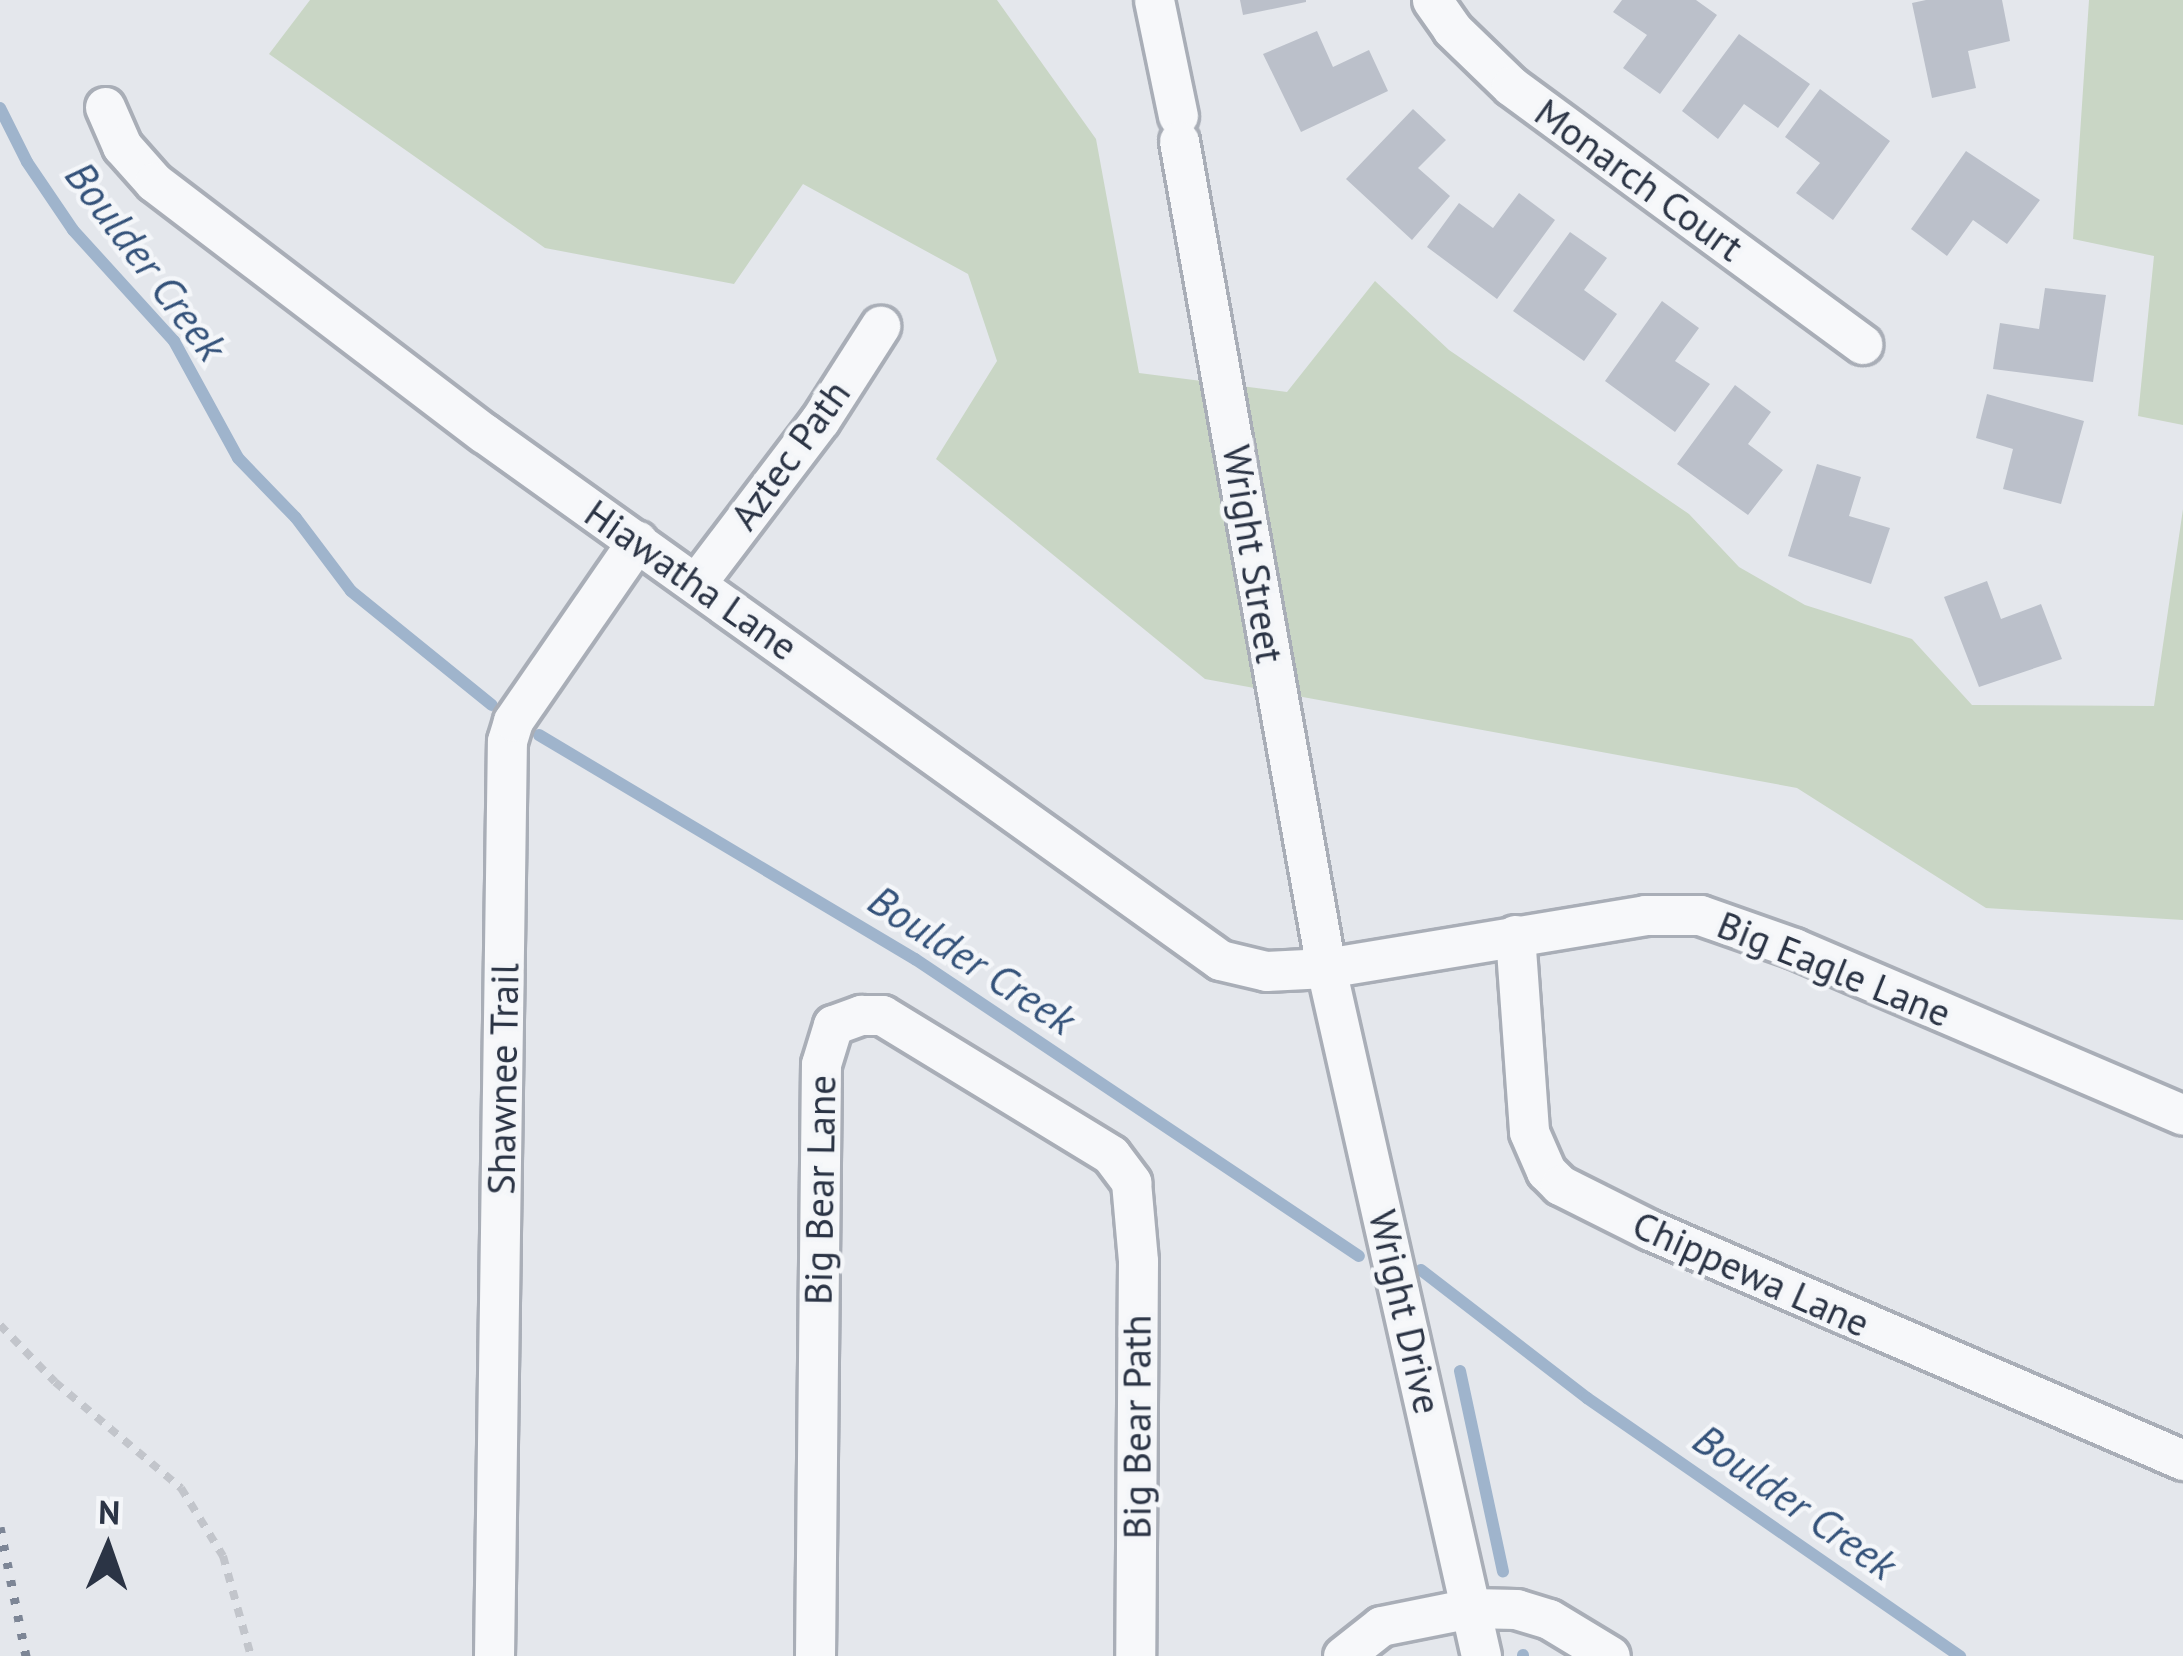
<!DOCTYPE html>
<html>
<head>
<meta charset="utf-8">
<style>
	body { margin:0 }
	#map { position:relative; width:2183px; height:1656px; overflow:hidden; background:#e4e7ec; font-family:"PT Sans",sans-serif }
	div>[style] { position:absolute }
	.green>* { inset:0; background:#c9d6c5 }
	.stream>* { height:12px; margin:-6px; padding:0 6px; transform-origin:6px; border-radius:6px; background:#9fb4cc }
	.building>* { inset:0; background:#bbc0ca }
	.path>* { height:8px; margin-top:-4px; transform-origin:0; background:repeating-linear-gradient(90deg,#c2c5cb 0 9px,transparent 0 18px) }
	.roads { filter:drop-shadow(3px 0 #a9aeb7) drop-shadow(-3px 0 #a9aeb7) drop-shadow(0 3px #a9aeb7) drop-shadow(0 -3px #a9aeb7) }
	.minor>* { height:39px; margin:-19.5px; padding:0 19.5px; transform-origin:19.5px; border-radius:19.5px; background:#f7f8fa }
	.rail>* { height:9px; margin-top:-4.5px; transform-origin:0; background:repeating-linear-gradient(90deg,#7d8696 0 6px,transparent 0 18px) }
	span { translate:-50% -50%; white-space:nowrap; text-align:center; line-height:1.15; -webkit-text-stroke:9px #f4f6f9; paint-order:stroke }
	.street-label { font-size:39px; color:#2b3445 }
	.water-label { font-size:42px; color:#34527a; font-style:italic }
	.north { position:absolute; left:48px; top:1488px; width:120px; height:120px; -webkit-text-stroke:9px #f4f6f9; paint-order:stroke; rotate:2deg; font-size:33px; font-weight:700; line-height:48px; text-align:center; color:#2b3445 }
	.north::after { content:''; display:block; margin:auto; width:42px; height:54px; background:#2b3445; clip-path:polygon(50% 0,100% 100%,50% 72%,0 100%) }
</style>
</head>
<body>
<div id="map">
	<div class="green">
		<i style="clip-path:polygon(310px 0,997px 0,1096px 139px,1139px 373px,1287px 392px,1375px 281px,1449px 350px,1689px 514px,1739px 567px,1805px 605px,1912px 639px,1972px 705px,2154px 706px,2183px 509px,2183px 920px,1986px 908px,1797px 788px,1205px 679px,936px 459px,997px 361px,968px 274px,803px 184px,734px 284px,545px 248px,269px 54px)"></i>
		<i style="clip-path:polygon(2089px 0,2183px 0,2183px 425px,2138px 416px,2154px 256px,2073px 239px)"></i>
	</div>
	<div class="stream">
		<i style="left:0;top:108px;width:60px;rotate:63.4deg"></i>
		<i style="left:27px;top:162px;width:82px;rotate:55.9deg"></i>
		<i style="left:73px;top:230px;width:150px;rotate:47.7deg"></i>
		<i style="left:174px;top:341px;width:133px;rotate:61.3deg"></i>
		<i style="left:238px;top:458px;width:83px;rotate:46deg"></i>
		<i style="left:296px;top:518px;width:91px;rotate:53deg"></i>
		<i style="left:351px;top:591px;width:181px;rotate:39deg"></i>
		<i style="left:539px;top:735px;width:438px;rotate:30.8deg"></i>
		<i style="left:915px;top:959px;width:534px;rotate:33.78deg"></i>
		<i style="left:1421px;top:1270px;width:210px;rotate:37.6deg"></i>
		<i style="left:1587px;top:1398px;width:454px;rotate:34.7deg"></i>
		<i style="left:1460px;top:1371px;width:205px;rotate:77.9deg"></i>
		<i style="left:1523px;top:1655px;width:1px;rotate:90deg"></i>
	</div>
	<div class="building">
		<i style="clip-path:polygon(1240px 0,1306px 0,1306px 2px,1243px 15px)"></i>
		<i style="clip-path:polygon(1622px 0,1696px 0,1717px 15px,1660px 94px,1623px 68px,1647px 35px,1613px 12px)"></i>
		<i style="clip-path:polygon(1926px 0,2002px 0,2010px 41px,1968px 51px,1976px 88px,1932px 98px,1912px 3px)"></i>
		<i style="clip-path:polygon(1317px 31px,1333px 67px,1369px 50px,1388px 91px,1301px 132px,1263px 54px)"></i>
		<i style="clip-path:polygon(1739px 34px,1810px 84px,1778px 128px,1744px 104px,1718px 139px,1682px 111px)"></i>
		<i style="clip-path:polygon(1820px 89px,1890px 141px,1833px 220px,1796px 193px,1820px 163px,1785px 137px)"></i>
		<i style="clip-path:polygon(1413px 109px,1446px 140px,1418px 168px,1450px 196px,1412px 240px,1346px 179px)"></i>
		<i style="clip-path:polygon(1966px 151px,2040px 200px,2007px 244px,1973px 220px,1947px 256px,1911px 229px)"></i>
		<i style="clip-path:polygon(1519px 193px,1555px 220px,1497px 299px,1427px 247px,1459px 203px,1493px 228px)"></i>
		<i style="clip-path:polygon(1570px 232px,1607px 258px,1584px 290px,1617px 314px,1584px 361px,1513px 311px)"></i>
		<i style="clip-path:polygon(2045px 288px,2106px 295px,2093px 382px,1993px 369px,2000px 323px,2039px 329px)"></i>
		<i style="clip-path:polygon(1662px 301px,1699px 328px,1675px 361px,1710px 384px,1675px 432px,1605px 381px)"></i>
		<i style="clip-path:polygon(1735px 385px,1771px 412px,1748px 444px,1783px 470px,1748px 515px,1677px 464px)"></i>
		<i style="clip-path:polygon(1987px 394px,2084px 421px,2061px 504px,2003px 489px,2013px 449px,1976px 438px)"></i>
		<i style="clip-path:polygon(1817px 464px,1861px 477px,1849px 516px,1890px 528px,1871px 584px,1788px 556px)"></i>
		<i style="clip-path:polygon(1987px 581px,2001px 619px,2041px 604px,2062px 659px,1979px 687px,1944px 597px)"></i>
	</div>
	<div class="path">
		<i style="left:0;top:1325px;width:79px;rotate:46deg"></i>
		<i style="left:55px;top:1382px;width:165px;rotate:40.1deg"></i>
		<i style="left:181px;top:1488px;width:80px;rotate:58.3deg"></i>
		<i style="left:223px;top:1556px;width:104px;rotate:74.4deg"></i>
	</div>
	<div class="roads">
		<div class="minor">
			<i style="left:1154px;top:0;width:118px;rotate:78.3deg"></i>
			<i style="left:1432px;top:0;width:35px;rotate:55deg"></i>
			<i style="left:1452px;top:29px;width:82px;rotate:44deg"></i>
			<i style="left:1511px;top:86px;width:436px;rotate:36.3deg"></i>
			<i style="left:105px;top:107px;width:43px;rotate:66.4deg"></i>
			<i style="left:122px;top:146px;width:48px;rotate:48.4deg"></i>
			<i style="left:154px;top:182px;width:415px;rotate:37.3deg"></i>
			<i style="left:484px;top:433px;width:905px;rotate:35.6deg"></i>
			<i style="left:1220px;top:960px;width:47px;rotate:13.4deg"></i>
			<i style="left:1266px;top:971px;width:60px;rotate:-2.9deg"></i>
			<i style="left:1326px;top:968px;width:323px;rotate:-9.4deg"></i>
			<i style="left:1645px;top:915px;width:55px"></i>
			<i style="left:1700px;top:915px;width:100px;rotate:19.3deg"></i>
			<i style="left:1794px;top:948px;width:423px;rotate:23.2deg"></i>
			<i style="left:1179px;top:141px;width:840px;rotate:79.92deg"></i>
			<i style="left:1326px;top:968px;width:705px;rotate:77.3deg"></i>
			<i style="left:697px;top:582px;width:203px;rotate:-52.8deg"></i>
			<i style="left:820px;top:420px;width:112px;rotate:-57.4deg"></i>
			<i style="left:1515px;top:935px;width:197px;rotate:85.9deg"></i>
			<i style="left:1529px;top:1132px;width:43px;rotate:66.4deg"></i>
			<i style="left:1546px;top:1171px;width:20px;rotate:45deg"></i>
			<i style="left:1560px;top:1185px;width:101px;rotate:26.6deg"></i>
			<i style="left:1650px;top:1230px;width:581px;rotate:23.34deg"></i>
			<i style="left:494px;top:1656px;width:915px;rotate:-89.19deg"></i>
			<i style="left:507px;top:741px;width:21px;rotate:-73deg"></i>
			<i style="left:513px;top:721px;width:219px;rotate:-55.4deg"></i>
			<i style="left:815px;top:1656px;width:592px;rotate:-89.42deg"></i>
			<i style="left:821px;top:1064px;width:41px;rotate:-72.9deg"></i>
			<i style="left:833px;top:1025px;width:30px;rotate:-20deg"></i>
			<i style="left:861px;top:1015px;width:21px"></i>
			<i style="left:882px;top:1015px;width:268px;rotate:31.4deg"></i>
			<i style="left:1111px;top:1155px;width:34px;rotate:53deg"></i>
			<i style="left:1131px;top:1182px;width:79px;rotate:84.9deg"></i>
			<i style="left:1138px;top:1261px;width:395px;rotate:90.4deg"></i>
			<i style="left:1343px;top:1656px;width:48px;rotate:-38.3deg"></i>
			<i style="left:1381px;top:1626px;width:91px;rotate:-11.4deg"></i>
			<i style="left:1470px;top:1608px;width:46px;rotate:1.2deg"></i>
			<i style="left:1516px;top:1609px;width:34px;rotate:17deg"></i>
			<i style="left:1549px;top:1619px;width:71px;rotate:31.2deg"></i>
		</div>
	</div>
	<div class="rail">
		<i style="left:0;top:1527px;width:132px;rotate:78.6deg"></i>
	</div>
	<div class="street-label">
		<span style="left:1639px;top:180px;rotate:36deg">Monarch Court</span>
		<span style="left:790px;top:455px;rotate:-54deg">Aztec Path</span>
		<span style="left:1253px;top:554px;rotate:81deg">Wright Street</span>
		<span style="left:691px;top:580px;rotate:35deg">Hiawatha Lane</span>
		<span style="left:1834px;top:969px;rotate:22deg">Big Eagle Lane</span>
		<span style="left:503px;top:1079px;rotate:-89deg">Shawnee Trail</span>
		<span style="left:820px;top:1190px;rotate:-89deg">Big Bear Lane</span>
		<span style="left:1751px;top:1274px;rotate:24deg">Chippewa Lane</span>
		<span style="left:1405px;top:1312px;rotate:77deg">Wright Drive</span>
		<span style="left:1137px;top:1427px;rotate:-90deg">Big Bear Path</span>
	</div>
	<div class="water-label">
		<span style="left:146px;top:261px;rotate:53deg">Boulder Creek</span>
		<span style="left:972px;top:960px;rotate:33deg">Boulder Creek</span>
		<span style="left:1795px;top:1502px;rotate:35deg">Boulder Creek</span>
	</div>
	<div class="north">N</div>
</div>
</body>
</html>
